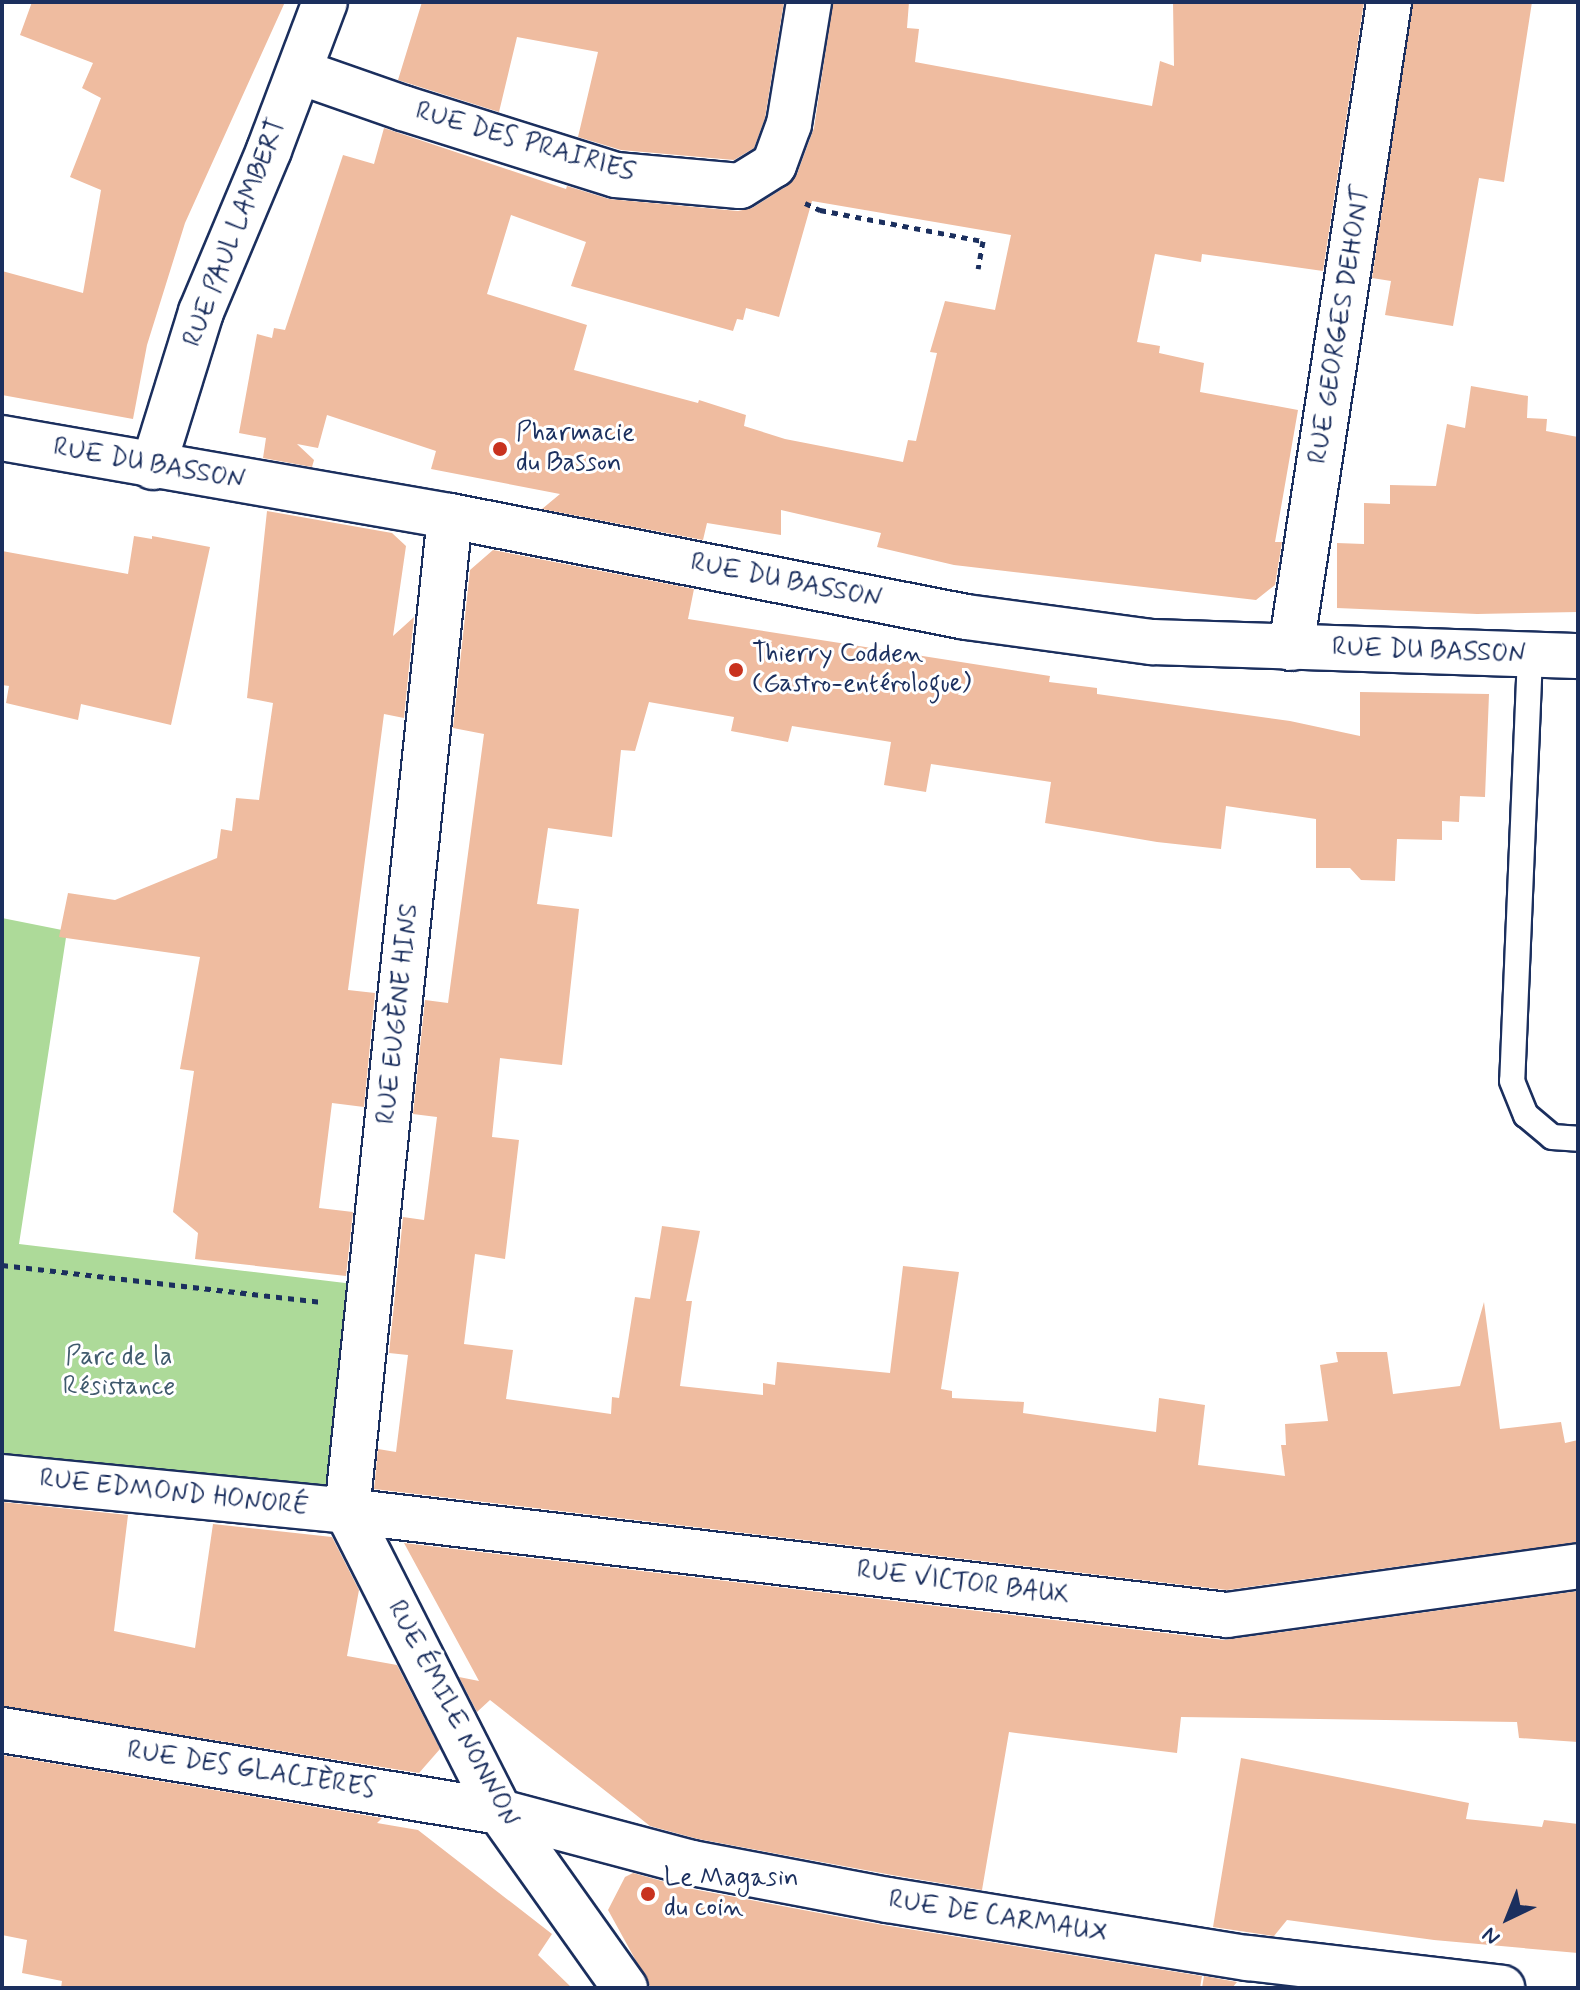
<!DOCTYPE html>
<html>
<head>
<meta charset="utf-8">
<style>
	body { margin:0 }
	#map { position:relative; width:1580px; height:1990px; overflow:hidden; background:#fff; font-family:Mynerve,sans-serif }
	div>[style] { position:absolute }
	.green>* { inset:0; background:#adda99 }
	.building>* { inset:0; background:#efbca0 }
	.path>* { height:5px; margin-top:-2.5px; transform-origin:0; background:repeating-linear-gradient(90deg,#1b2f5e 0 6px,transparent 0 12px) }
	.roads { filter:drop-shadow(2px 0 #1b2f5e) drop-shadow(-2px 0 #1b2f5e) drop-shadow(0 2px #1b2f5e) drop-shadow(0 -2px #1b2f5e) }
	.lane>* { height:24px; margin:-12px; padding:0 12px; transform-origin:12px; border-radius:12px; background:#fff }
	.street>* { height:44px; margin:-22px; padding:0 22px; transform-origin:22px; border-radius:22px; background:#fff }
	.dots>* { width:22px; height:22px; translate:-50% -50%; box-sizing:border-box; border:4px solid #fff; border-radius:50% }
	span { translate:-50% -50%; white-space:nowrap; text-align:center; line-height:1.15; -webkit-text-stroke:6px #fff; paint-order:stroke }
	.street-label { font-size:26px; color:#1b2f5e }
	.poi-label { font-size:26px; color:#1b2f5e }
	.left { translate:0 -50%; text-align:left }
	.park-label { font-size:26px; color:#405a6d }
	.frame { position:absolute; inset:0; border:4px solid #1b2f5e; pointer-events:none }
	.north { position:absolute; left:1468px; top:1878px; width:80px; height:80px; -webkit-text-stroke:6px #fff; paint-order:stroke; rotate:223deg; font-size:22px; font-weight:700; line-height:32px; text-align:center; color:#1b2f5e }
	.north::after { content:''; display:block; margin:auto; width:28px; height:36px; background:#1b2f5e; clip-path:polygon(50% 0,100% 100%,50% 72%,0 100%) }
</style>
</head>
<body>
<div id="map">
	<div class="green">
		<i style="clip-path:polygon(2px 918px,67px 931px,19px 1244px,370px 1286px,347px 1511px,2px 1477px)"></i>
	</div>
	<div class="building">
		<i style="clip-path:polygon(32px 2px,285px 2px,185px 223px,147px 345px,133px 419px,2px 395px,2px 271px,83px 293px,101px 190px,70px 177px,101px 98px,82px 88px,93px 63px,20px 35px)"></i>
		<i style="clip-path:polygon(422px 2px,784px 2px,765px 118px,754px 148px,734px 160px,621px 150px,578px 137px,598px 52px,517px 37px,499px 112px,398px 80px)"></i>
		<i style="clip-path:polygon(evenodd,833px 2px,909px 2px,907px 28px,919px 29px,915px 62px,1152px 106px,1160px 61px,1174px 66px,1173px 2px,1364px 2px,1323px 271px,1202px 254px,1201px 262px,1155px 254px,1137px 342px,1160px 346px,1159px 353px,1204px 363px,1200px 392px,1298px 410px,1275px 542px,1282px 542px,1275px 585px,1256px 600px,954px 565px,877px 547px,881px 533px,781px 510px,781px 535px,707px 523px,703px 540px,542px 509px,560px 494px,431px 469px,436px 451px,327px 415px,318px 448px,297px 444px,314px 460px,312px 467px,263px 458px,266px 438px,239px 433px,257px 334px,272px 338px,274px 328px,285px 330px,343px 155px,374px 164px,384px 128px,566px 189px,567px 186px,609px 199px,738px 211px,752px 208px,787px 186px,797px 174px,814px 128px,833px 2px,812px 201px,1011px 235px,995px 310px,945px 301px,930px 352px,937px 353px,916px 441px,908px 440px,903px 462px,785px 439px,744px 426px,746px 415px,699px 400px,698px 403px,574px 370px,587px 325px,487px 294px,511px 215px,586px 242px,571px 286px,733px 331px,737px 319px,743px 320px,746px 308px,779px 317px,812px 201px)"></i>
		<i style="clip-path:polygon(1413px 2px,1532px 2px,1504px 182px,1479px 178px,1453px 326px,1385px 315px,1391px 281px,1372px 278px)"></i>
		<i style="clip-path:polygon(1471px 386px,1528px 396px,1527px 418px,1547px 419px,1546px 431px,1578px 437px,1578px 612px,1477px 614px,1337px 608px,1337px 543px,1364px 544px,1364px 503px,1390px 504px,1390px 485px,1436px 486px,1447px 424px,1465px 428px)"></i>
		<i style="clip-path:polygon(267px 511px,392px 533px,406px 546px,393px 636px,414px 617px,404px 718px,384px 714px,348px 990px,375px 993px,364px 1107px,332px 1103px,319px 1208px,353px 1212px,346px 1276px,195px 1259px,198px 1233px,173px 1212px,194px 1071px,180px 1069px,200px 957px,59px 937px,68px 893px,115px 900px,217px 858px,221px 829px,232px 831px,236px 798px,259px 800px,273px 703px,247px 698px)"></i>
		<i style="clip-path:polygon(134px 536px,152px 539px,152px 536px,210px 547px,171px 725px,81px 704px,78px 720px,6px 703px,9px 686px,2px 685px,2px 551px,128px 574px)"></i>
		<i style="clip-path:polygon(493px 550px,694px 589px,688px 619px,1050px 676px,1049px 682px,1097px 688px,1097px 694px,1290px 721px,1360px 736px,1360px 692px,1489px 694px,1485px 797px,1460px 796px,1459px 822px,1442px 821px,1442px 840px,1397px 839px,1395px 881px,1361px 880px,1350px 868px,1316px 868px,1316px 819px,1226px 806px,1221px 849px,1157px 842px,1045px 823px,1051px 782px,931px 764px,926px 792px,884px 785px,891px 742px,792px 726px,788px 742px,731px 731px,734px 717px,649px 702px,635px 751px,621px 750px,612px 837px,548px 828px,537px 904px,579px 909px,562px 1065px,500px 1058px,492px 1137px,519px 1140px,505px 1259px,475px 1254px,464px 1344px,513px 1350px,506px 1399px,611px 1414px,612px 1397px,619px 1398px,635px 1297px,650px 1299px,662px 1226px,700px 1231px,686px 1301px,692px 1301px,680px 1386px,763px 1395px,763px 1383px,775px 1385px,777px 1362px,890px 1373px,903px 1266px,959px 1272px,941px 1389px,952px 1391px,952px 1398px,1024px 1402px,1023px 1413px,1156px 1432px,1159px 1398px,1205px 1405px,1198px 1465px,1285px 1476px,1281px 1445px,1286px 1445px,1285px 1424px,1328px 1421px,1320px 1365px,1338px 1362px,1336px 1352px,1387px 1352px,1393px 1394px,1460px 1386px,1484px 1302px,1500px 1429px,1561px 1422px,1565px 1443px,1578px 1440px,1578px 1542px,1227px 1590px,374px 1489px,378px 1449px,396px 1452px,408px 1355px,389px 1353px,403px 1217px,424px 1220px,437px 1117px,413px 1114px,425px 1000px,448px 1003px,484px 734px,453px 728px,470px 570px)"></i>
		<i style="clip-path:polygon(2px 1502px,128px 1515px,114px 1631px,195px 1648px,213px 1524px,332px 1537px,359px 1590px,347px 1656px,397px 1665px,440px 1749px,419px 1773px,2px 1706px)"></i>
		<i style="clip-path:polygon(404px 1543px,1224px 1640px,1578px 1591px,1578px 1742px,1519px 1738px,1517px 1722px,1181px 1717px,1177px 1753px,1009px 1732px,982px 1890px,892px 1875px,698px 1839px,650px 1826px,490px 1700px,477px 1712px,459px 1677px,479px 1681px)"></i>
		<i style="clip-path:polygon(2px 1755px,382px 1818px,377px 1823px,418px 1830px,552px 1934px,538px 1955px,572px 1988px,61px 1988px,62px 1981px,22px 1973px,27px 1940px,2px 1935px)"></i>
		<i style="clip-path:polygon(1241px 1758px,1469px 1803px,1466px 1819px,1542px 1827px,1544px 1820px,1578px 1824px,1578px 1953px,1434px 1940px,1287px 1920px,1274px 1936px,1213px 1927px)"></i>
		<i style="clip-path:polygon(633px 1873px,687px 1888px,883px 1925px,1202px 1976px,1200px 1988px,651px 1988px,608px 1910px,625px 1877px)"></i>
		<i style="clip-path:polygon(1204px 1976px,1237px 1982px,1232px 1988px,1202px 1988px)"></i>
	</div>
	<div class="path">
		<i style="left:805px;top:203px;width:17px;rotate:25deg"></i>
		<i style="left:820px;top:210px;width:166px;rotate:10.8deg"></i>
		<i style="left:983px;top:241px;width:28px;rotate:100deg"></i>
		<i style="left:2px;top:1265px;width:320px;rotate:6.6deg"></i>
	</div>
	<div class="roads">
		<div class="lane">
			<i style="left:1530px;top:656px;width:425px;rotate:92.4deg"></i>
			<i style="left:1512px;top:1081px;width:37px;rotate:68deg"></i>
			<i style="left:1526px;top:1115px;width:34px;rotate:40deg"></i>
			<i style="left:1552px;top:1137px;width:26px;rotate:4deg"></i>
		</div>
		<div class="street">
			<i style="left:300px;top:72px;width:109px;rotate:19.3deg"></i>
			<i style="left:403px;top:108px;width:223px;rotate:17.5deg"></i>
			<i style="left:616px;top:175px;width:124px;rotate:5.1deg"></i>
			<i style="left:740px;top:186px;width:40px;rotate:-32deg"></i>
			<i style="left:774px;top:165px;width:44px;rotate:-69.9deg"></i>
			<i style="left:789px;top:124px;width:124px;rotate:-80.7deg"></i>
			<i style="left:2px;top:438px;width:455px;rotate:9.9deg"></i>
			<i style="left:450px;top:516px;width:526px;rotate:11.07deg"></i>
			<i style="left:966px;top:617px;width:188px;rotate:7.7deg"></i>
			<i style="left:1152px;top:642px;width:426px;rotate:1.9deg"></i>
			<i style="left:153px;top:467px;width:162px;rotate:-72.8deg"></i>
			<i style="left:201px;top:312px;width:176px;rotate:-67.2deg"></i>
			<i style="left:269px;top:150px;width:158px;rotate:-69.3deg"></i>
			<i style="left:1291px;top:648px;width:653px;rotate:-81.37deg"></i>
			<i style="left:2px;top:1477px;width:347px;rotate:5.6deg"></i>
			<i style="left:347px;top:1511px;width:886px;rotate:6.74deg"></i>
			<i style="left:1227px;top:1615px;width:354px;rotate:-7.9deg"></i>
			<i style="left:347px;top:1511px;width:1000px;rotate:-84.09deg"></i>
			<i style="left:347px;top:1511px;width:338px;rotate:63.1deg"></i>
			<i style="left:500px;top:1812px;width:216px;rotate:54.6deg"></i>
			<i style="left:2px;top:1730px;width:505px;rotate:9.35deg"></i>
			<i style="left:500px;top:1812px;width:199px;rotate:14.9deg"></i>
			<i style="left:692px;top:1863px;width:199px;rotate:10.7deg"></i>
			<i style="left:888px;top:1900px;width:365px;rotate:9.2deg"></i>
			<i style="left:1248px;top:1958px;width:256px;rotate:6.7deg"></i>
		</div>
	</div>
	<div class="dots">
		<i style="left:500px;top:449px;background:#c8321e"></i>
		<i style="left:736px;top:670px;background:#c8321e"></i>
		<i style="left:648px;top:1894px;background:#c8321e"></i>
	</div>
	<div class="street-label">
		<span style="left:525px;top:143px;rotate:16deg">RUE DES PRAIRIES</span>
		<span style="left:236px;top:233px;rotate:-69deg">RUE PAUL LAMBERT</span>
		<span style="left:1341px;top:325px;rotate:-81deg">RUE GEORGES DEHONT</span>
		<span style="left:149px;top:465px;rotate:10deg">RUE DU BASSON</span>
		<span style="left:786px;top:582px;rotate:11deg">RUE DU BASSON</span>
		<span style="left:1429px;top:652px;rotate:2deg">RUE DU BASSON</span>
		<span style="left:399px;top:1014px;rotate:-84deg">RUE EUGÈNE HINS</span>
		<span style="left:174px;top:1494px;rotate:6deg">RUE EDMOND HONORÉ</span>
		<span style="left:963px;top:1584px;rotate:7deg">RUE VICTOR BAUX</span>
		<span style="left:452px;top:1714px;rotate:62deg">RUE ÉMILE NONNON</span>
		<span style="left:251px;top:1771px;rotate:9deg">RUE DES GLACIÈRES</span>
		<span style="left:998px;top:1918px;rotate:9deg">RUE DE CARMAUX</span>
	</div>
	<div class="poi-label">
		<span class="left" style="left:516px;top:449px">Pharmacie<br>du Basson</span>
		<span class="left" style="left:752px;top:670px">Thierry Codden<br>(Gastro-entérologue)</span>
		<span class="left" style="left:664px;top:1894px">Le Magasin<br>du coin</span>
	</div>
	<div class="park-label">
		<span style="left:119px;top:1373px">Parc de la<br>Résistance</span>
	</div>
	<div class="frame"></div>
	<div class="north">N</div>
</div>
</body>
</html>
